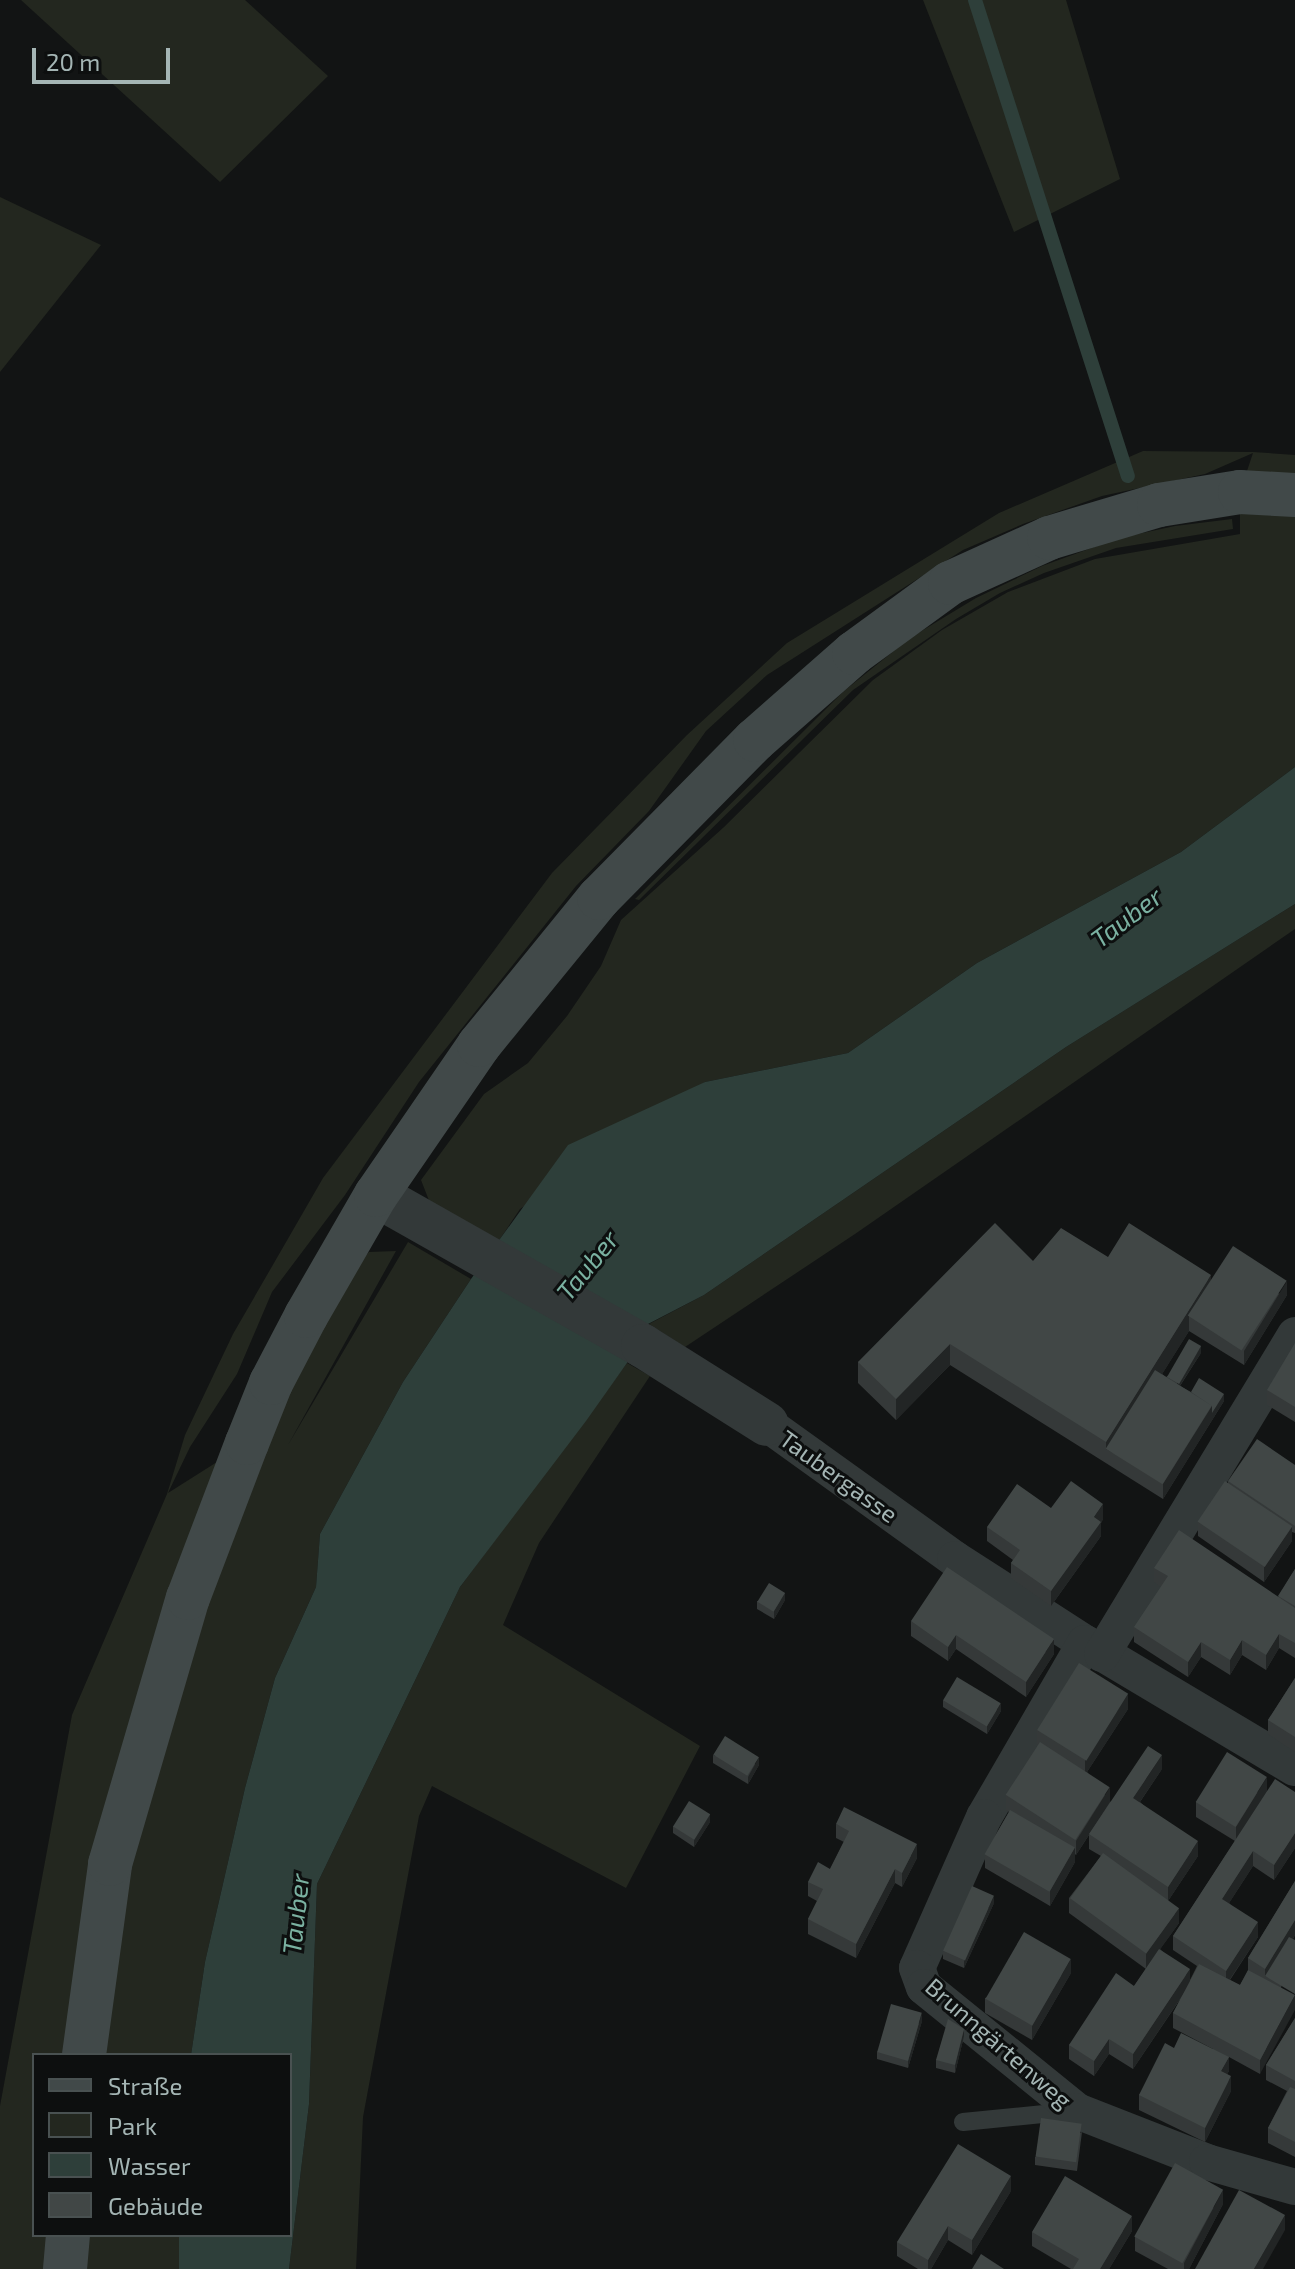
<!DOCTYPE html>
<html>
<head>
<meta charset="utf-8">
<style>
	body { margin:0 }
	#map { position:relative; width:1295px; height:2269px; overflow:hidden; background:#121414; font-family:"Exo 2",sans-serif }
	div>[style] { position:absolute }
	.green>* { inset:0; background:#23271f }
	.water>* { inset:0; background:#2e3f3a }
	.stream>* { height:14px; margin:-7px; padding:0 7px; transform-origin:7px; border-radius:7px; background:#2e3f3a }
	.service>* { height:18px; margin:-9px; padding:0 9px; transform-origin:9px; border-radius:9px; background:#333939 }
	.minor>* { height:36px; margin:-18px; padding:0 18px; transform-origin:18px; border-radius:18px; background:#333939 }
	.tertiary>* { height:44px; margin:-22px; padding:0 22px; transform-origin:22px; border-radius:22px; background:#333939 }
	.secondary>* { height:44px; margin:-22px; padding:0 22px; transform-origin:22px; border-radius:22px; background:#414949 }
	.wall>* { inset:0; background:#353939 }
	.shaded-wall>* { inset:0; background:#222525 }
	.building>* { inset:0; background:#414746; transform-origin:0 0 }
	span { translate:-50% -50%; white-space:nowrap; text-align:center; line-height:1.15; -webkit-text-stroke:6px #0d0f0f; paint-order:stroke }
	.street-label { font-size:24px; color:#a4b5b4 }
	.water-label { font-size:26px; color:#7ab1a1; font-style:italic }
	.legend { position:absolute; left:32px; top:2053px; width:260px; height:184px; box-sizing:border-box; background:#0d0f0f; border:2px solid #495151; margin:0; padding:10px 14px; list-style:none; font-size:24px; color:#a4b5b4 }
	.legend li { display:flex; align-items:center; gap:16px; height:40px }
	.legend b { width:40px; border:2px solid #495151 }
	.scale { position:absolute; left:32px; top:48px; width:138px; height:36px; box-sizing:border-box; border:4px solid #a4b5b4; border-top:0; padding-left:10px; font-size:24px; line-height:28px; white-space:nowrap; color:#a4b5b4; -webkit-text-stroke:6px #0d0f0f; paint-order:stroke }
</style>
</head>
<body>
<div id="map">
	<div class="green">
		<i style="clip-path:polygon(21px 0,245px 0,328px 76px,220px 182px)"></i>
		<i style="clip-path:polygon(923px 0,1066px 0,1120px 179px,1014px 232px)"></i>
		<i style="clip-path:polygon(0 197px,101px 245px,0 372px)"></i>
		<i style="clip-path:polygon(1143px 451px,1253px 452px,1295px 455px,1295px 767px,1181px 852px,977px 963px,848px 1053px,705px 1082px,520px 1209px,498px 1242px,430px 1203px,421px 1180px,484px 1094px,528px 1063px,567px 1016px,601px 966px,621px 920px,724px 827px,873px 680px,942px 630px,1008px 592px,1095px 559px,1240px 534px,1240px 492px,1253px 453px,1205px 474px,1102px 496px,1023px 524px,963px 550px,767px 675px,706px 731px,649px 811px,576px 886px,419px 1082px,345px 1195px,272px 1292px,237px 1374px,190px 1447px,168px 1493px,247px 1443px,306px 1316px,369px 1252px,396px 1251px,288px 1445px,408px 1242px,471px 1279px,403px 1382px,320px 1534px,316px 1587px,275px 1678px,245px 1788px,205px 1962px,191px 2055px,34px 2055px,34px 2235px,179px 2235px,179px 2269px,0 2269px,0 2106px,72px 1715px,167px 1494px,185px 1435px,233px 1334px,323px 1178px,552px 873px,687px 735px,787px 643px,999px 513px)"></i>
		<i style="clip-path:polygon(1232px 519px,1233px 529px,1116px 548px,1044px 573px,1000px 593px,956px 619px,853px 690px,639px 900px,635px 899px,844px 691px,910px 638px,976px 598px,1042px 566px,1119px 538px,1175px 526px)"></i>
		<i style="clip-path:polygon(1295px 904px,1295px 929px,855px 1234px,685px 1347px,649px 1324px,704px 1295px,1066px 1047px)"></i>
		<i style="clip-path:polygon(627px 1363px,650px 1376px,539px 1543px,503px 1625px,700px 1746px,626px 1888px,432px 1786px,419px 1816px,363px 2117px,356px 2269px,289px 2269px,309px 2104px,317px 1884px,460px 1587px)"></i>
	</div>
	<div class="water">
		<i style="clip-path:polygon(1295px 767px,1295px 904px,1066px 1047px,704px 1295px,648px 1324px,627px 1363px,586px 1421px,460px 1587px,317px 1884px,309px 2104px,289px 2269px,179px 2269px,179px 2235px,290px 2235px,290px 2055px,191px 2055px,205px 1962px,245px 1788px,275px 1678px,316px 1587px,320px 1534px,403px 1382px,471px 1279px,568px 1145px,705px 1082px,848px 1053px,977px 963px,1181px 852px)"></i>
	</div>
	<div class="stream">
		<i style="left:975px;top:0;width:500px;rotate:72.2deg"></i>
	</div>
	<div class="service">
		<i style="left:963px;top:2122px;width:112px;rotate:-5.7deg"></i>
	</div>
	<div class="minor">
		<i style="left:767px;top:1424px;width:231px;rotate:35.7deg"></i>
		<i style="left:955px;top:1559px;width:155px;rotate:32.9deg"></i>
		<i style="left:1085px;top:1643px;width:244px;rotate:30.8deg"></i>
		<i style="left:1085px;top:1643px;width:201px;rotate:120.1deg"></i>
		<i style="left:984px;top:1817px;width:165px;rotate:113.9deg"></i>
		<i style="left:917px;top:1968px;width:20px;rotate:70deg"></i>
		<i style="left:924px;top:1987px;width:197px;rotate:39deg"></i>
		<i style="left:1077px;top:2111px;width:140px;rotate:21.4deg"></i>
		<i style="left:1207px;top:2162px;width:91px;rotate:15.9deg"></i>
		<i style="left:1102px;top:1654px;width:373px;rotate:-58.8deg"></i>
	</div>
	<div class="tertiary">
		<i style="left:376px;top:1195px;width:307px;rotate:29.5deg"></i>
		<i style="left:643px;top:1346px;width:146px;rotate:32.2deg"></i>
	</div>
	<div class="secondary">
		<i style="left:84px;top:2055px;width:193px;rotate:-82.2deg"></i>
		<i style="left:110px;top:1864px;width:277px;rotate:-73.7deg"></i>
		<i style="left:188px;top:1598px;width:166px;rotate:-69.2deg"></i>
		<i style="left:247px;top:1443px;width:65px;rotate:-68.2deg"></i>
		<i style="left:271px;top:1383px;width:76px;rotate:-62.4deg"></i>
		<i style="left:306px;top:1316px;width:140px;rotate:-60deg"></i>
		<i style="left:376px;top:1195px;width:182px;rotate:-55.5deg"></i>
		<i style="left:479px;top:1045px;width:190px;rotate:-50.8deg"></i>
		<i style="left:599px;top:898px;width:222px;rotate:-45.4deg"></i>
		<i style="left:755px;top:740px;width:132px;rotate:-41.3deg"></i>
		<i style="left:854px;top:653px;width:119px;rotate:-36.1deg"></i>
		<i style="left:950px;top:583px;width:109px;rotate:-24.4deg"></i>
		<i style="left:1049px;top:538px;width:115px;rotate:-16.7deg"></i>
		<i style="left:1159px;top:505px;width:82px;rotate:-9.1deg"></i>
		<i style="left:1240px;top:492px;width:55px;rotate:3.1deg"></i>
		<i style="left:65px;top:2269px;width:34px;rotate:-85deg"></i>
	</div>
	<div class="wall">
		<i style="clip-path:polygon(1108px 1257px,1211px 1281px,1287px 1295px,1244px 1365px,1189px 1331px,1162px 1374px,1166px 1377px,1201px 1353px,1180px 1386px,1191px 1392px,1224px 1401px,1163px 1499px,950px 1365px,896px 1420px,858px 1383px,858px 1362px,1033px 1261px)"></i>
		<i style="clip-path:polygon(1295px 1343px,1295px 1422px,1267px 1405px,1267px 1390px)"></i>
		<i style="clip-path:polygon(1295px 1465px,1295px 1533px,1292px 1532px,1292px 1541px,1264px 1582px,1198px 1536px,1198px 1522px,1228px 1483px,1228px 1481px)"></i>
		<i style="clip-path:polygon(1051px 1508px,1103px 1519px,1101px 1523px,1101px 1536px,1051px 1606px,1011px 1578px,1011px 1563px,1013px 1560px,987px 1541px,987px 1527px)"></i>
		<i style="clip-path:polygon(1154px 1568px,1278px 1597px,1295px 1569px,1295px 1658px,1279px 1648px,1266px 1670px,1242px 1655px,1230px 1675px,1201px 1657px,1188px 1677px,1134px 1642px,1134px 1627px,1161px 1587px,1154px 1582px)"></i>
		<i style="clip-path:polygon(785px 1600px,774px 1619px,757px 1609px,757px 1601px)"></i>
		<i style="clip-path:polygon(911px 1621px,1054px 1654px,1026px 1697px,956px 1649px,948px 1661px,911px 1636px)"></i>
		<i style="clip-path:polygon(1295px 1678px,1295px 1752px,1268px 1734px,1268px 1720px)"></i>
		<i style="clip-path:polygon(943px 1700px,1001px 1711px,987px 1734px,943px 1707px)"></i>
		<i style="clip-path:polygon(1128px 1709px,1087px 1772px,1110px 1802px,1162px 1769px,1140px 1802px,1198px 1856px,1168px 1901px,1179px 1923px,1160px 1949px,1190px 1980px,1197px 1966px,1173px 1950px,1173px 1936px,1235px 1841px,1196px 1817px,1196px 1802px,1267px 1791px,1295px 1792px,1295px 1848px,1274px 1880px,1253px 1866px,1229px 1903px,1258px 1937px,1230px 1980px,1240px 1985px,1248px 1971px,1248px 1958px,1295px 1881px,1295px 1935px,1293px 1939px,1260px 2074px,1229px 2057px,1229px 2071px,1227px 2074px,1231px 2091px,1205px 2142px,1139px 2110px,1139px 2095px,1174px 2048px,1213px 2049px,1173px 2028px,1173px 2013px,1181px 1998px,1133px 2069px,1109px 2054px,1094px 2076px,1069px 2059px,1069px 2045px,1134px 1986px,1146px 1969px,1069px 1913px,1069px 1898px,1101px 1856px,1089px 1849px,1089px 1835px,1076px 1855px,1075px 1854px,1075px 1862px,1050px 1906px,985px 1868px,985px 1854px,1009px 1812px,1006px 1810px,1006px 1795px,1038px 1745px,1037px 1744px,1037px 1730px)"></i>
		<i style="clip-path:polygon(713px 1755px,759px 1765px,748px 1784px,713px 1763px)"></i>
		<i style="clip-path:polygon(710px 1822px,694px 1847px,673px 1833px,673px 1826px)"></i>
		<i style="clip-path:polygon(836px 1824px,917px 1858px,902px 1887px,895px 1883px,856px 1958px,808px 1934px,808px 1919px,817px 1901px,808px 1896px,808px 1882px,830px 1869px,844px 1842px,836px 1838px)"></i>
		<i style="clip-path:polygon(994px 1903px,964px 1968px,943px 1959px,943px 1951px)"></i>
		<i style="clip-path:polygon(1071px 1973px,1032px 2040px,985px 2013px,985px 1998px)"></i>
		<i style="clip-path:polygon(1295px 2018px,1295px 2157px,1268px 2143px,1268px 2128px,1287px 2091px,1266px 2080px,1266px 2065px)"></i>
		<i style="clip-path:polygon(922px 2021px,908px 2068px,877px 2059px,877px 2052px)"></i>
		<i style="clip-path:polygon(964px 2036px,955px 2073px,936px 2068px,936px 2060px)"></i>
		<i style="clip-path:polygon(1082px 2132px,1077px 2171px,1035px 2165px,1035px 2157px)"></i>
		<i style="clip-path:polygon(1011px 2191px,972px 2255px,948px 2240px,931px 2269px,918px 2269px,897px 2256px,897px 2242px)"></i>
		<i style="clip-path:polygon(1223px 2204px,1189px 2269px,1168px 2269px,1135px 2251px,1135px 2237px)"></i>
		<i style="clip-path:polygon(1132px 2231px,1109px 2269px,1071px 2269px,1032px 2246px,1032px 2232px)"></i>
	</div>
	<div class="shaded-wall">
		<i style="clip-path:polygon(1211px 1275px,1211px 1296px,1189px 1316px,1189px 1331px,1113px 1453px,1106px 1449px,1106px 1442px)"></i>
		<i style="clip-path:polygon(1287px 1281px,1287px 1295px,1244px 1365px,1244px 1351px)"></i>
		<i style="clip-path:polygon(950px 1344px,950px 1365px,896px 1420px,896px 1399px)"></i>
		<i style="clip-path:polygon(1201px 1346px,1201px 1353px,1177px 1390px,1177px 1383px)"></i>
		<i style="clip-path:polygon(1224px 1394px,1224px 1401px,1163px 1499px,1163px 1484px,1212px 1406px)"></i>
		<i style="clip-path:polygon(1103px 1504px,1103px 1519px,1101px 1523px,1101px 1536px,1051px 1606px,1051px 1591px,1094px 1517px)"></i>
		<i style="clip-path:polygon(1292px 1527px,1292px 1541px,1264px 1582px,1264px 1567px)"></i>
		<i style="clip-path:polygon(785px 1593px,785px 1600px,774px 1619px,774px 1611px)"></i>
		<i style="clip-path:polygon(1279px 1634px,1279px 1648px,1266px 1670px,1266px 1655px)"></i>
		<i style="clip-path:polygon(956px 1635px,956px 1649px,948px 1661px,948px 1647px)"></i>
		<i style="clip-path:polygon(1054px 1639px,1054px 1654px,1026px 1697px,1026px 1682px)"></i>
		<i style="clip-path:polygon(1242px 1640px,1242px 1655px,1230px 1675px,1230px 1660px)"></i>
		<i style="clip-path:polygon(1201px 1642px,1201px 1657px,1188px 1677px,1188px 1662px)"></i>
		<i style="clip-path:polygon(1128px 1694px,1128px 1709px,1085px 1775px,1085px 1761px)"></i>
		<i style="clip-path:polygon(1001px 1703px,1001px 1711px,987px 1734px,987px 1726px)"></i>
		<i style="clip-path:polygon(1162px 1755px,1162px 1769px,1133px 1812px,1133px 1798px)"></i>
		<i style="clip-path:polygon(759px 1757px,759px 1765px,748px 1784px,748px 1777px)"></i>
		<i style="clip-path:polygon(1267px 1777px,1267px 1792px,1236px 1842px,1236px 1827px)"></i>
		<i style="clip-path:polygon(1110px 1787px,1110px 1802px,1076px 1855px,1076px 1841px)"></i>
		<i style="clip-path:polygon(710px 1814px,710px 1822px,694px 1847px,694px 1839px)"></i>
		<i style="clip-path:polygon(1295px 1833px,1295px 1848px,1274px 1880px,1274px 1865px)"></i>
		<i style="clip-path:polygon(1198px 1841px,1198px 1856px,1168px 1901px,1168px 1887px)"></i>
		<i style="clip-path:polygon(917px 1844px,917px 1858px,902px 1887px,902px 1873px)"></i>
		<i style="clip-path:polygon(1075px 1847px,1075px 1862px,1050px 1906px,1050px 1891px)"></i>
		<i style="clip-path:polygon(1253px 1851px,1253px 1866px,1222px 1914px,1222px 1899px)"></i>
		<i style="clip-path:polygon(895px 1869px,895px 1883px,856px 1958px,856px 1944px)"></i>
		<i style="clip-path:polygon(994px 1896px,994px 1903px,964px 1968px,964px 1961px)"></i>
		<i style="clip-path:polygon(1179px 1908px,1179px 1923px,1146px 1969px,1146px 1954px)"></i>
		<i style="clip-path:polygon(1295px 1920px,1295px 1935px,1269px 1978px,1265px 1976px,1265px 1969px)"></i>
		<i style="clip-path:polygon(1258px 1922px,1258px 1937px,1226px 1985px,1226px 1971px)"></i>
		<i style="clip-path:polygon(1071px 1959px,1071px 1973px,1032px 2040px,1032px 2025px)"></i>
		<i style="clip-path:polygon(1190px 1969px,1190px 1984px,1133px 2069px,1133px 2054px)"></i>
		<i style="clip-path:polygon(1295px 1995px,1295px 2010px,1260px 2074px,1260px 2060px)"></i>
		<i style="clip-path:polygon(922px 2013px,922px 2021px,908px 2068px,908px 2061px)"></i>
		<i style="clip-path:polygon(964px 2029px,964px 2036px,955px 2073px,955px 2065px)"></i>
		<i style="clip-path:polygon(1109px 2039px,1109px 2054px,1094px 2076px,1094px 2061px)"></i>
		<i style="clip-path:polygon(1229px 2057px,1229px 2071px,1221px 2086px,1221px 2071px)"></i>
		<i style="clip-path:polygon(1231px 2076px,1231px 2091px,1205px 2142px,1205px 2128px)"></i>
		<i style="clip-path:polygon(1011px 2176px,1011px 2191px,972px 2255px,972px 2240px)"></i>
		<i style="clip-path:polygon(1223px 2190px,1223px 2204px,1189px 2269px,1184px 2269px,1184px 2263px)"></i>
		<i style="clip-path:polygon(1285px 2215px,1285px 2230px,1263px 2269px,1254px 2269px)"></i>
		<i style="clip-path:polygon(1132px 2216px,1132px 2231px,1109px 2269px,1100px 2269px)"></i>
		<i style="clip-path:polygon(948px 2226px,948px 2240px,931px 2269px,928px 2269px,928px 2260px)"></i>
	</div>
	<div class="building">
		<i style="clip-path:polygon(995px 1223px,1033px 1261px,1061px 1228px,1108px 1257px,1129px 1223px,1211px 1275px,1106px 1442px,950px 1344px,896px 1399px,858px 1362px)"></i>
		<i style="left:1233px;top:1246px;width:64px;height:83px;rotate:33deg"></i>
		<i style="left:1189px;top:1339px;width:14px;height:44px;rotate:30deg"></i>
		<i style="clip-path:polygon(1295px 1343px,1295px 1407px,1267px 1390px)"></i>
		<i style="left:1155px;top:1370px;width:67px;height:93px;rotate:32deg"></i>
		<i style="clip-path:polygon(1199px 1378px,1224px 1394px,1212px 1413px,1212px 1406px,1191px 1392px)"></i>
		<i style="clip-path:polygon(1257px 1439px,1295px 1465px,1295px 1526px,1228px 1481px)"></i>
		<i style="clip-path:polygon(1071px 1481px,1103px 1504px,1094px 1517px,1101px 1522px,1051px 1591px,1011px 1563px,1020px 1550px,987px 1527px,1017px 1484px,1051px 1508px)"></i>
		<i style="left:1225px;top:1481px;width:81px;height:49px;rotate:34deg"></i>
		<i style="clip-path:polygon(1179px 1530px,1295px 1608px,1295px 1643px,1279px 1634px,1266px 1655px,1242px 1640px,1230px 1660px,1201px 1642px,1188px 1662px,1134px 1627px,1168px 1576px,1154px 1568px)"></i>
		<i style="clip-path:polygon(947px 1567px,1054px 1639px,1026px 1682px,956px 1635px,948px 1647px,911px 1621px)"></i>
		<i style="clip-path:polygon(1295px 1569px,1295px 1606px,1278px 1596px)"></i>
		<i style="left:769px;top:1583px;width:19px;height:22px;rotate:32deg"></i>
		<i style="left:1079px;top:1663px;width:58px;height:79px;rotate:32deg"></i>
		<i style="left:957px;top:1677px;width:51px;height:27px;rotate:31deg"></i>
		<i style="clip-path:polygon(1295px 1678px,1295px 1737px,1268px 1720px)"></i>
		<i style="left:725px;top:1736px;width:40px;height:22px;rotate:32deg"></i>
		<i style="left:1040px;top:1742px;width:83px;height:63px;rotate:33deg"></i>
		<i style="clip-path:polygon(1148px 1746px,1162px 1755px,1133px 1798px,1198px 1841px,1168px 1887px,1089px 1834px)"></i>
		<i style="left:1227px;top:1752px;width:47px;height:59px;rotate:32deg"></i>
		<i style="clip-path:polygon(1275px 1779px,1295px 1792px,1295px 1833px,1274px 1865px,1253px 1851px,1222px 1899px,1258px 1922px,1226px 1971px,1173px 1936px)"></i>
		<i style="left:689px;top:1801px;width:25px;height:30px;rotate:32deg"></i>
		<i style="clip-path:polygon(844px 1807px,917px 1844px,902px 1873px,895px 1869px,856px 1944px,808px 1919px,823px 1889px,808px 1882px,818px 1862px,830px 1869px,849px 1831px,836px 1824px)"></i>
		<i style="left:1010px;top:1810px;width:75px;height:51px;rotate:30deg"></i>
		<i style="left:1103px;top:1853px;width:94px;height:56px;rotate:36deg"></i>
		<i style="clip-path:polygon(1295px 1881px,1295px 1920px,1265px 1969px,1248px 1958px)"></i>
		<i style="left:972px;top:1886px;width:24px;height:71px;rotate:24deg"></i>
		<i style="left:1024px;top:1932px;width:54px;height:77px;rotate:30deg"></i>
		<i style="clip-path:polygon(1289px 1937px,1295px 1940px,1295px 1994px,1265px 1976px)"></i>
		<i style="clip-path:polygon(1159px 1949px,1190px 1969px,1133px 2054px,1109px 2039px,1094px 2061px,1069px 2045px,1116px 1973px,1134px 1986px)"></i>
		<i style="clip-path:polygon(1199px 1964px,1240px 1985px,1248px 1970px,1295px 1995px,1260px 2060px,1173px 2013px)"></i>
		<i style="left:891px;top:2004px;width:32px;height:50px;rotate:16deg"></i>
		<i style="clip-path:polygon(1295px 2018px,1295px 2081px,1266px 2065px)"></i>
		<i style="clip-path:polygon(948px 2019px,964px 2029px,955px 2065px,936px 2060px)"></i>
		<i style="clip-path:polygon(1181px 2033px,1229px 2057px,1221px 2071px,1231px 2076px,1205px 2128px,1139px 2095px,1165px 2043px,1174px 2048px)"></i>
		<i style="clip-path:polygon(1290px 2087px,1295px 2089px,1295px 2142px,1268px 2128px)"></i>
		<i style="left:1041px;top:2118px;width:41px;height:39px;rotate:8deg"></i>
		<i style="clip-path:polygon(958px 2144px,1011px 2176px,972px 2240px,948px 2226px,928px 2260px,897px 2242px)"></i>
		<i style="left:1175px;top:2163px;width:55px;height:84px;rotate:29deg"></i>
		<i style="clip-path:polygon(1065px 2176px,1132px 2216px,1100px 2269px,1073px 2269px,1079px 2259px,1032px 2232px)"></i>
		<i style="clip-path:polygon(1239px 2190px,1285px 2215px,1254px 2269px,1195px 2269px)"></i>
		<i style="clip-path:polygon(981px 2254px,1004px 2269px,972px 2269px)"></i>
	</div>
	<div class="street-label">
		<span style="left:839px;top:1476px;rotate:36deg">Taubergasse</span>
		<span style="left:999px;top:2043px;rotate:41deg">Brunngärtenweg</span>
	</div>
	<div class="water-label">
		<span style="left:1126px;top:917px;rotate:-37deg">Tauber</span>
		<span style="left:587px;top:1265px;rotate:-51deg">Tauber</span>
		<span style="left:295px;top:1914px;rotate:-84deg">Tauber</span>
	</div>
	<ul class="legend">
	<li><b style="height:10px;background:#414949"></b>Straße</li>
	<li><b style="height:22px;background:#23271f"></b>Park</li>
	<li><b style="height:22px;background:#2e3f3a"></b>Wasser</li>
	<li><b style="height:22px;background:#414746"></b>Gebäude</li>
	</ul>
	<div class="scale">20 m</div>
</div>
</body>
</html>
